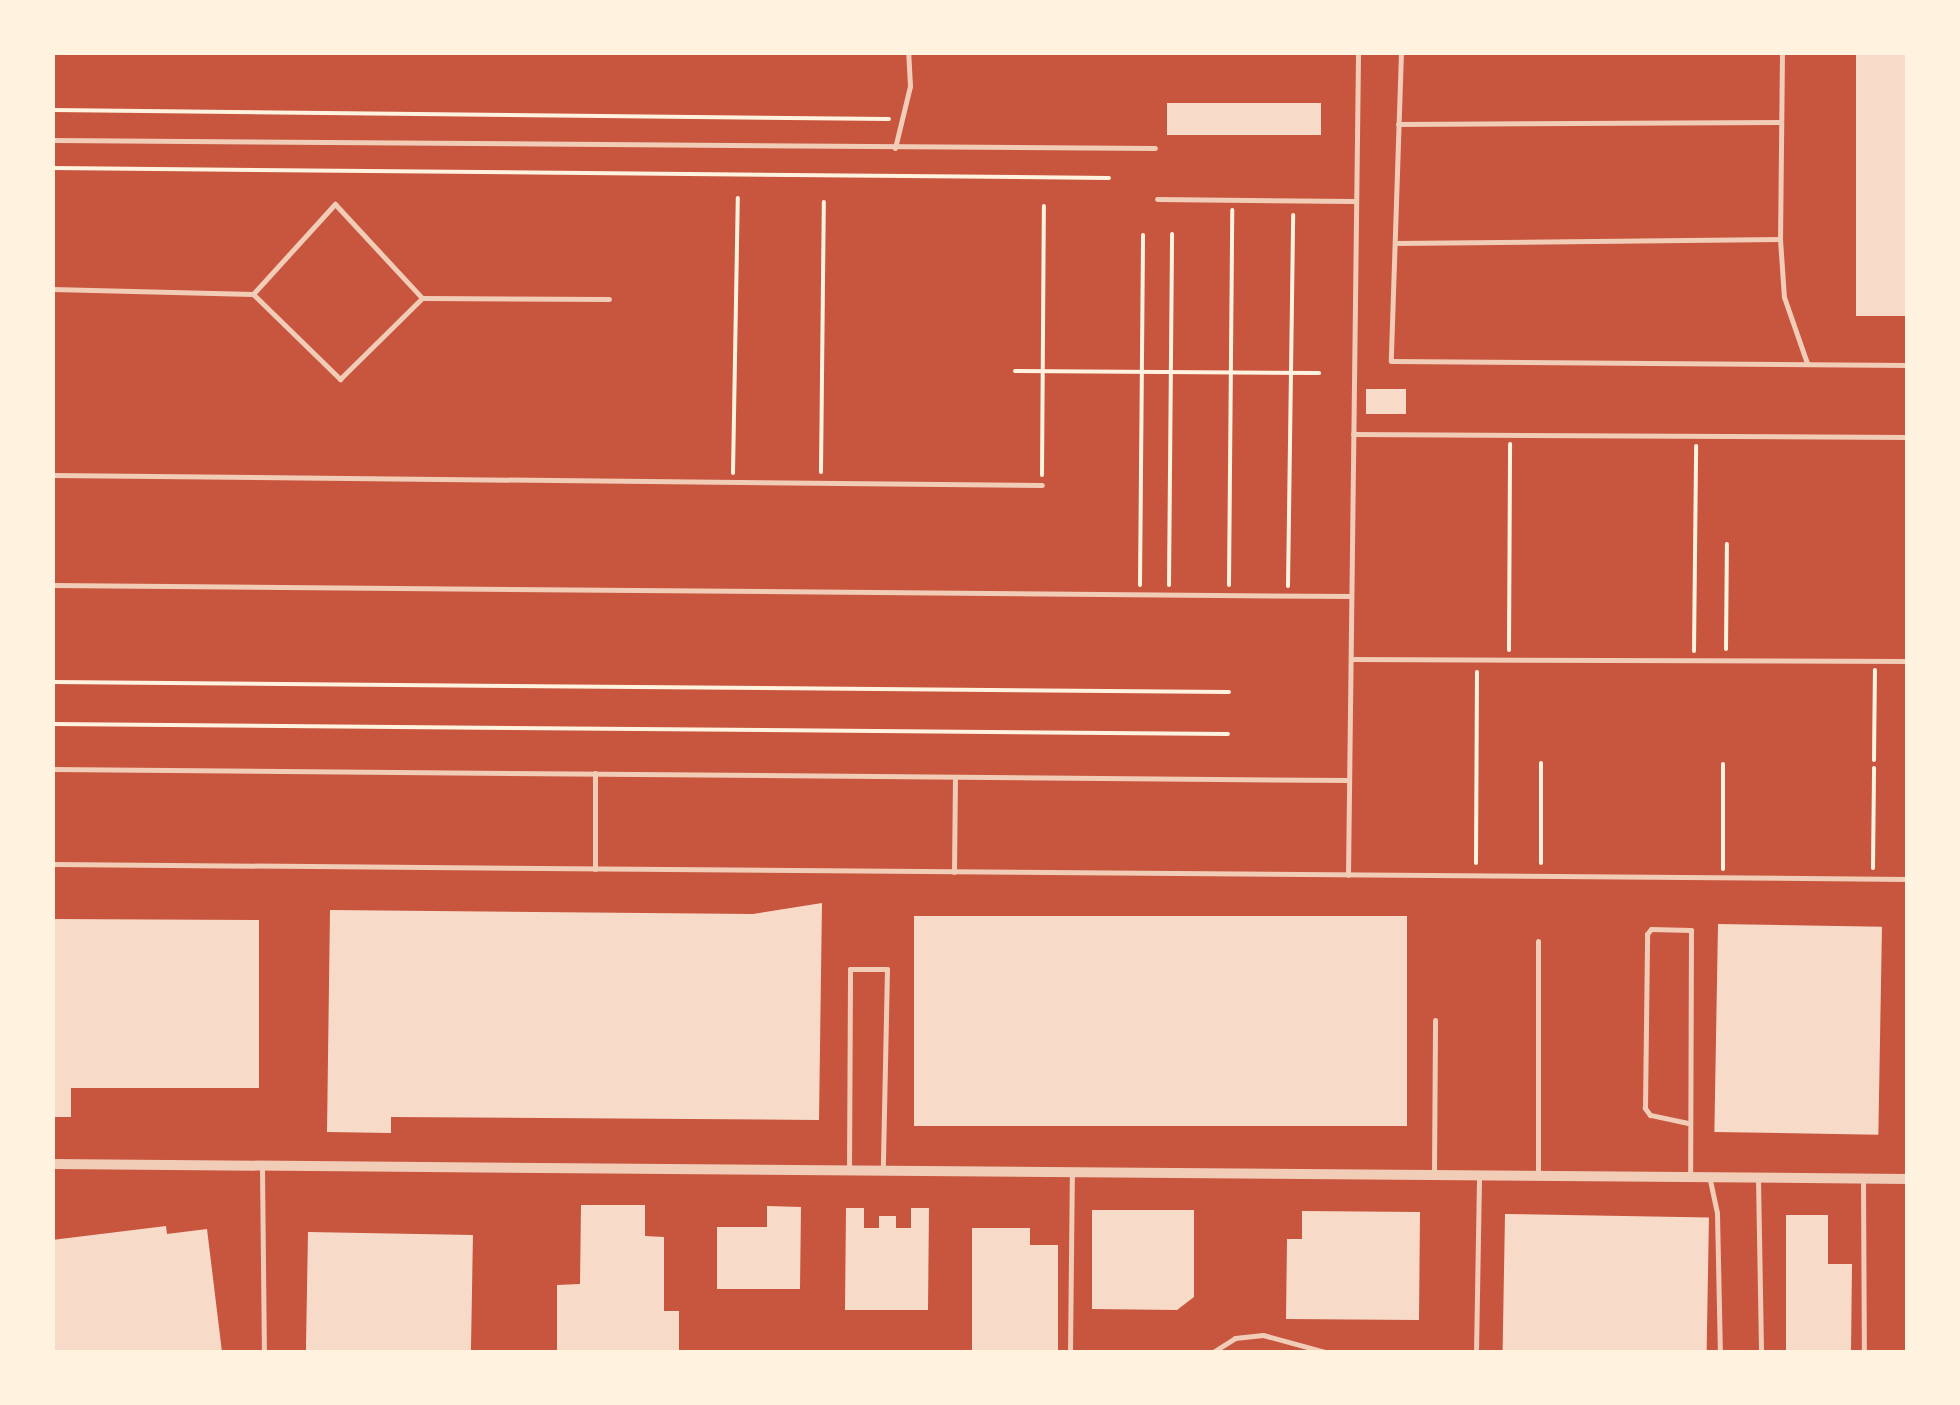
<!DOCTYPE html>
<html>
<head>
<meta charset="utf-8">
<style>
	body { margin:0 }
	#map { position:relative; width:1960px; height:1405px; overflow:hidden; background:#c8553d; font-family:Poppins,sans-serif }
	div>[style] { position:absolute }
	.building>* { inset:0; background:#f7dbc8; transform-origin:0 0 }
	.path>* { height:4px; margin:-2px; padding:0 2px; transform-origin:2px; border-radius:2px; background:#fff3e0 }
	.service>* { height:5px; margin:-2.5px; padding:0 2.5px; transform-origin:2.5px; border-radius:2.5px; background:#f1ccb7 }
	.minor>* { height:10px; margin:-5px; padding:0 5px; transform-origin:5px; border-radius:5px; background:#f1ccb7 }
	span { translate:-50% -50%; white-space:nowrap; text-align:center; line-height:1.15; -webkit-text-stroke:10px #fff3e0; paint-order:stroke }
	.frame { position:absolute; inset:0; border:55px solid #fff3e0; pointer-events:none }
</style>
</head>
<body>
<div id="map">
	<div class="building">
		<i style="left:1856px;top:52px;width:52px;height:264px"></i>
		<i style="left:1167px;top:103px;width:154px;height:32px"></i>
		<i style="left:1366px;top:389px;width:40px;height:25px"></i>
		<i style="clip-path:polygon(822px 903px,819px 1120px,391px 1117px,391px 1133px,327px 1132px,330px 910px,753px 914px)"></i>
		<i style="left:914px;top:916px;width:493px;height:210px"></i>
		<i style="clip-path:polygon(52px 919px,259px 920px,259px 1088px,71px 1088px,71px 1117px,52px 1117px)"></i>
		<i style="left:1718px;top:924px;width:164px;height:208px;rotate:1deg"></i>
		<i style="clip-path:polygon(581px 1205px,645px 1205px,645px 1236px,664px 1237px,664px 1311px,679px 1311px,679px 1352px,557px 1352px,557px 1285px,580px 1284px)"></i>
		<i style="clip-path:polygon(767px 1206px,801px 1207px,800px 1289px,717px 1289px,717px 1227px,767px 1227px)"></i>
		<i style="clip-path:polygon(846px 1208px,864px 1208px,864px 1228px,879px 1228px,879px 1216px,896px 1216px,896px 1228px,911px 1228px,911px 1208px,929px 1208px,928px 1310px,845px 1310px)"></i>
		<i style="clip-path:polygon(1092px 1210px,1194px 1210px,1194px 1297px,1177px 1310px,1092px 1309px)"></i>
		<i style="clip-path:polygon(1302px 1211px,1420px 1212px,1419px 1320px,1286px 1319px,1287px 1239px,1302px 1239px)"></i>
		<i style="left:1505px;top:1214px;width:204px;height:138px;rotate:1deg"></i>
		<i style="clip-path:polygon(1786px 1215px,1828px 1215px,1828px 1264px,1852px 1264px,1851px 1352px,1786px 1352px)"></i>
		<i style="clip-path:polygon(166px 1226px,167px 1234px,207px 1229px,222px 1352px,52px 1352px,52px 1240px)"></i>
		<i style="clip-path:polygon(972px 1228px,1030px 1228px,1030px 1245px,1058px 1245px,1058px 1352px,972px 1352px)"></i>
		<i style="left:308px;top:1232px;width:165px;height:120px;rotate:1deg"></i>
	</div>
	<div class="path">
		<i style="left:52px;top:110px;width:837px;rotate:0.62deg"></i>
		<i style="left:52px;top:168px;width:1057px;rotate:0.54deg"></i>
		<i style="left:1015px;top:371px;width:304px;rotate:0.4deg"></i>
		<i style="left:821px;top:472px;width:270px;rotate:-89.4deg"></i>
		<i style="left:733px;top:473px;width:275px;rotate:-89deg"></i>
		<i style="left:1042px;top:475px;width:269px;rotate:-89.6deg"></i>
		<i style="left:1140px;top:585px;width:350px;rotate:-89.5deg"></i>
		<i style="left:1169px;top:585px;width:351px;rotate:-89.5deg"></i>
		<i style="left:1229px;top:585px;width:375px;rotate:-89.5deg"></i>
		<i style="left:1288px;top:586px;width:371px;rotate:-89.2deg"></i>
		<i style="left:1726px;top:649px;width:105px;rotate:-89.5deg"></i>
		<i style="left:1509px;top:650px;width:206px;rotate:-89.7deg"></i>
		<i style="left:1694px;top:651px;width:205px;rotate:-89.4deg"></i>
		<i style="left:52px;top:682px;width:1177px;rotate:0.49deg"></i>
		<i style="left:52px;top:724px;width:1176px;rotate:0.49deg"></i>
		<i style="left:1874px;top:760px;width:90px;rotate:-89.4deg"></i>
		<i style="left:1476px;top:863px;width:191px;rotate:-89.7deg"></i>
		<i style="left:1541px;top:863px;width:100px;rotate:-90deg"></i>
		<i style="left:1873px;top:868px;width:100px;rotate:-89.4deg"></i>
		<i style="left:1723px;top:869px;width:105px;rotate:-90deg"></i>
	</div>
	<div class="service">
		<i style="left:1401px;top:52px;width:309px;rotate:91.9deg"></i>
		<i style="left:1391px;top:361px;width:517px;rotate:0.44deg"></i>
		<i style="left:1782px;top:52px;width:187px;rotate:90.6deg"></i>
		<i style="left:1780px;top:239px;width:58px;rotate:86.1deg"></i>
		<i style="left:1784px;top:297px;width:70px;rotate:70.8deg"></i>
		<i style="left:1398px;top:124px;width:383px;rotate:-0.3deg"></i>
		<i style="left:52px;top:140px;width:1103px;rotate:0.42deg"></i>
		<i style="left:895px;top:148px;width:64px;rotate:-76.4deg"></i>
		<i style="left:910px;top:86px;width:34px;rotate:-93deg"></i>
		<i style="left:1157px;top:199px;width:197px;rotate:0.6deg"></i>
		<i style="left:1395px;top:243px;width:385px;rotate:-0.6deg"></i>
		<i style="left:52px;top:289px;width:201px;rotate:1.4deg"></i>
		<i style="left:253px;top:294px;width:122px;rotate:44.3deg"></i>
		<i style="left:340px;top:379px;width:115px;rotate:-44.6deg"></i>
		<i style="left:422px;top:298px;width:187px;rotate:0.3deg"></i>
		<i style="left:253px;top:294px;width:122px;rotate:-47.7deg"></i>
		<i style="left:335px;top:204px;width:128px;rotate:47.2deg"></i>
		<i style="left:1353px;top:434px;width:555px;rotate:0.31deg"></i>
		<i style="left:52px;top:475px;width:990px;rotate:0.58deg"></i>
		<i style="left:52px;top:585px;width:1299px;rotate:0.49deg"></i>
		<i style="left:1351px;top:659px;width:557px;rotate:0.21deg"></i>
		<i style="left:52px;top:769px;width:1297px;rotate:0.49deg"></i>
		<i style="left:52px;top:864px;width:1856px;rotate:0.46deg"></i>
		<i style="left:595px;top:869px;width:96px;rotate:-90deg"></i>
		<i style="left:954px;top:872px;width:95px;rotate:-89.4deg"></i>
		<i style="left:1348px;top:875px;width:823px;rotate:-89.3deg"></i>
		<i style="left:1538px;top:941px;width:232px;rotate:90deg"></i>
		<i style="left:1688px;top:1123px;width:39px;rotate:-168deg"></i>
		<i style="left:1650px;top:1115px;width:9px;rotate:-126deg"></i>
		<i style="left:1645px;top:1108px;width:174px;rotate:-89.3deg"></i>
		<i style="left:1647px;top:934px;width:6px;rotate:-51deg"></i>
		<i style="left:1651px;top:929px;width:40px;rotate:1.4deg"></i>
		<i style="left:1691px;top:930px;width:247px;rotate:90.2deg"></i>
		<i style="left:262px;top:1168px;width:184px;rotate:89.4deg"></i>
		<i style="left:849px;top:1170px;width:201px;rotate:-89.7deg"></i>
		<i style="left:850px;top:969px;width:37px"></i>
		<i style="left:887px;top:969px;width:199px;rotate:91.2deg"></i>
		<i style="left:1434px;top:1172px;width:152px;rotate:-89.6deg"></i>
		<i style="left:1758px;top:1178px;width:174px;rotate:89deg"></i>
		<i style="left:1710px;top:1180px;width:34px;rotate:78deg"></i>
		<i style="left:1717px;top:1213px;width:139px;rotate:88.8deg"></i>
		<i style="left:1863px;top:1181px;width:171px;rotate:89.7deg"></i>
		<i style="left:1070px;top:1352px;width:177px;rotate:-89.4deg"></i>
		<i style="left:1213px;top:1352px;width:26px;rotate:-32deg"></i>
		<i style="left:1235px;top:1338px;width:28px;rotate:-6deg"></i>
		<i style="left:1263px;top:1335px;width:64px;rotate:15.3deg"></i>
		<i style="left:1476px;top:1352px;width:176px;rotate:-89deg"></i>
	</div>
	<div class="minor">
		<i style="left:52px;top:1164px;width:1856px;rotate:0.46deg"></i>
	</div>
	<div class="frame"></div>
</div>
</body>
</html>
